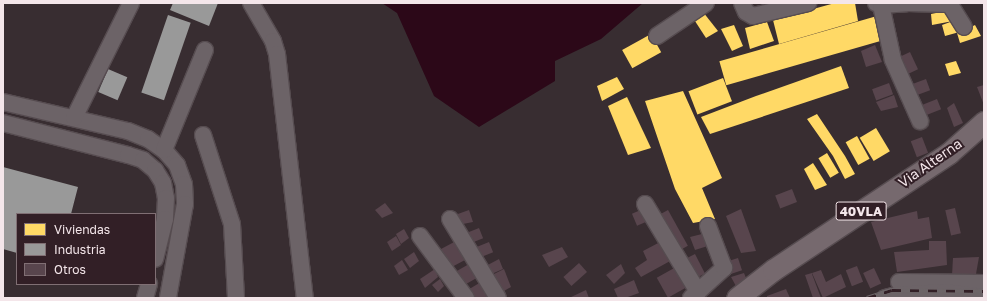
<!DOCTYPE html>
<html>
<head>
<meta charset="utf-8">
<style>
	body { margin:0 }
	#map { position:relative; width:987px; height:301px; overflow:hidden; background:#382d31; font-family:"Golos Text",sans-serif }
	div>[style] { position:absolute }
	.water>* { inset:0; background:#2c0818 }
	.homes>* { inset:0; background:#ffd966; transform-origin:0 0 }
	.industry>* { inset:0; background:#999; transform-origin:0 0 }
	.building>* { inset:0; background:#58454d; transform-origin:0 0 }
	.roads { filter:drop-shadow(1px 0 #564c50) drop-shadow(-1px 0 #564c50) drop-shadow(0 1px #564c50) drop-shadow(0 -1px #564c50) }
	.minor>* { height:16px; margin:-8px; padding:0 8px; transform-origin:8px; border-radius:8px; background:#6c6367 }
	.major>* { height:21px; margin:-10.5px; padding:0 10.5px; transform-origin:10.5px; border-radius:10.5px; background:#76696e }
	.rail>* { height:4.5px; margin-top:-2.25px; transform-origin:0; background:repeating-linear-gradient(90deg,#321f26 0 9px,#6c6467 0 18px); box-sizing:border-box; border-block:1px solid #6c6467 }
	span { translate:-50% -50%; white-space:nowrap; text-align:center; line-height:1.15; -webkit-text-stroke:4px #321f26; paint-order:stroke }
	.shield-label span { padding:1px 3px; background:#321f26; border:1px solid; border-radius:3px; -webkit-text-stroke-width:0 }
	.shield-label { font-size:13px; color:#f4e6ea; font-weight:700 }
	.street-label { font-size:14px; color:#f4e6ea }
	.frame { position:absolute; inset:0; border:4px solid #f4e6ea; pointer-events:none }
	.legend { position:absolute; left:16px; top:213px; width:140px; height:72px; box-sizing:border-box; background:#321f26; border:1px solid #806f74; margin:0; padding:5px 7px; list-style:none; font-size:12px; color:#f4e6ea }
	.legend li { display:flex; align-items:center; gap:8px; height:20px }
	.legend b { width:20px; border:1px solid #806f74 }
</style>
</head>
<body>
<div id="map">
	<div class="water">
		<i style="clip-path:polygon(382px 3px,643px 3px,601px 39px,555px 61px,555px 81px,479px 127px,434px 96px,397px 13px)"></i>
	</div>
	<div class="homes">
		<i style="clip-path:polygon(835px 3px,855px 3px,858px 21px,779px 44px,773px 20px)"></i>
		<i style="clip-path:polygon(951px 10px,965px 30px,975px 25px,981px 36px,960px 43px,957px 33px,963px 31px,945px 36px,942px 25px,953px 21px,932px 25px,931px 14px)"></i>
		<i style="clip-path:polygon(703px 12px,718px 31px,706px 38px,693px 18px)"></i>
		<i style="left:877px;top:16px;width:25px;height:164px;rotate:74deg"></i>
		<i style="clip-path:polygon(767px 22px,774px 41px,750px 49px,745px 28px)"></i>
		<i style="clip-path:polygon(734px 25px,743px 46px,732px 51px,721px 29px)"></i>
		<i style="left:651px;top:34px;width:21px;height:33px;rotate:61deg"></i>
		<i style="clip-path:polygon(956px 61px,961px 73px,949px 76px,945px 64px)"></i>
		<i style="clip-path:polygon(841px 66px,849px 88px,710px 134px,701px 117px,756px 96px)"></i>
		<i style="clip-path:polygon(617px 77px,624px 89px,602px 101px,597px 86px)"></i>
		<i style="left:723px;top:78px;width:25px;height:37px;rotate:69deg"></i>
		<i style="clip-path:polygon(683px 91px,722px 178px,702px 188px,715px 219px,693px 223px,675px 189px,645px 101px)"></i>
		<i style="clip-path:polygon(627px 97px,651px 148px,628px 155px,608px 106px)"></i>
		<i style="clip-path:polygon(817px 114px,845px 156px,855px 174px,845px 179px,833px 156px,807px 119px)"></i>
		<i style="left:876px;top:128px;width:27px;height:19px;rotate:59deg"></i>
		<i style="left:857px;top:136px;width:26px;height:13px;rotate:61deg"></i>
		<i style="left:827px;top:153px;width:23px;height:10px;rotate:59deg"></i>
		<i style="clip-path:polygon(813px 163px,827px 185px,815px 190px,804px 169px)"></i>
	</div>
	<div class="industry">
		<i style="clip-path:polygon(173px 3px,218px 3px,209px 26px,170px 10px)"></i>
		<i style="left:168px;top:15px;width:24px;height:82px;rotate:19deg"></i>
		<i style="left:108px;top:69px;width:21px;height:25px;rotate:23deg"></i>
		<i style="clip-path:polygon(3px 167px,78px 187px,71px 214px,17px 214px,17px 253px,3px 249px)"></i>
	</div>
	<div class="building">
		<i style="clip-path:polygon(875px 45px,882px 62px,866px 67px,861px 51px)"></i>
		<i style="left:910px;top:52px;width:19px;height:17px;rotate:65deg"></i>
		<i style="left:926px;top:79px;width:12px;height:18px;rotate:70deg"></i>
		<i style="left:889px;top:83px;width:12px;height:18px;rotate:70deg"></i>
		<i style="clip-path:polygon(984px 85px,984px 105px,977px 87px)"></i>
		<i style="clip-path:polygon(894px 95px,898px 107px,881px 111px,876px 102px)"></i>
		<i style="left:937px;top:99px;width:11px;height:21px;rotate:68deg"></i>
		<i style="clip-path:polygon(954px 103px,963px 123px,954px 127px,947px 108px)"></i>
		<i style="left:922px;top:137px;width:17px;height:12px;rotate:69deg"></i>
		<i style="left:792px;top:189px;width:14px;height:18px;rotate:69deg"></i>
		<i style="clip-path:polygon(385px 203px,393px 213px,382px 218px,375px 210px)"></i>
		<i style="left:955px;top:208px;width:26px;height:10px;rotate:77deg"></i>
		<i style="left:643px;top:209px;width:13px;height:12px;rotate:67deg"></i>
		<i style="clip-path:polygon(741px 209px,756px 251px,741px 253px,726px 216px)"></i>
		<i style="clip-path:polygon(469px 210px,473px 222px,458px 225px,455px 215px)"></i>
		<i style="left:668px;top:210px;width:41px;height:11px;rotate:61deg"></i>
		<i style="clip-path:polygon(917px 211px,918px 219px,929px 217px,932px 238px,881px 250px,871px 222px)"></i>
		<i style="left:479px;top:228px;width:11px;height:17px;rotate:68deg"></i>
		<i style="clip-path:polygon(404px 229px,409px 238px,401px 244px,396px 234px)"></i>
		<i style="clip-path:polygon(706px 233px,711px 245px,695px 250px,690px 237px)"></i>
		<i style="clip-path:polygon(396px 236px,401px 245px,392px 251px,387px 242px)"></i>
		<i style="left:456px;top:241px;width:21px;height:18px;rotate:62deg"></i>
		<i style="clip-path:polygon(662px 241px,672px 260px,641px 277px,635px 268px,647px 260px,643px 251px)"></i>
		<i style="clip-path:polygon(929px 241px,946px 241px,947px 265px,897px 272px,894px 252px,929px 250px)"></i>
		<i style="left:489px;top:242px;width:11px;height:18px;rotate:68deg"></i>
		<i style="clip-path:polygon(562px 247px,568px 257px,549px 267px,542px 255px)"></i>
		<i style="clip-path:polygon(414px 252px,419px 261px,410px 268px,404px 259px)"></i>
		<i style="left:695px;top:254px;width:22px;height:11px;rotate:63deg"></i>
		<i style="clip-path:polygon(979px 257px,976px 274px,952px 275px,953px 258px)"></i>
		<i style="left:738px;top:258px;width:13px;height:14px;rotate:72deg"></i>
		<i style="clip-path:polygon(499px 259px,503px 269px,487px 276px,484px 267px)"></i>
		<i style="clip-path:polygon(402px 260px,408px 270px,399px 275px,394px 266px)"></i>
		<i style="left:579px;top:263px;width:12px;height:21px;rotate:48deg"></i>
		<i style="left:469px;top:264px;width:16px;height:19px;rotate:60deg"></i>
		<i style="clip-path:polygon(621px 264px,625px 273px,614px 284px,606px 275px)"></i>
		<i style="left:857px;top:266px;width:17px;height:12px;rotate:69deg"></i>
		<i style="left:676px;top:267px;width:23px;height:22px;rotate:61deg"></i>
		<i style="left:874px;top:268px;width:17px;height:12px;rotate:65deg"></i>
		<i style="clip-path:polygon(435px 269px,438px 277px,425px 288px,420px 279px)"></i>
		<i style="clip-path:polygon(504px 269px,511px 287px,497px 295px,488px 277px)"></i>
		<i style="clip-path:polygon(821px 270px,826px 282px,841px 274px,846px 287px,823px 298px,812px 273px)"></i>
		<i style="clip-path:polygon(744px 273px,748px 283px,737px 288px,731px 277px)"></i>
		<i style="clip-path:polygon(812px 273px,812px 274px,821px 298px,813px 298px,805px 275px)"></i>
		<i style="clip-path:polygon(440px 279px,444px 286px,438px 292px,432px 285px)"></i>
		<i style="clip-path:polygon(486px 279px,493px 298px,470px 298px,466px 291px)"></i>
		<i style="clip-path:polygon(634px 280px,639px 293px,625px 298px,618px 298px,614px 289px)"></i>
		<i style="clip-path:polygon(786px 289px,790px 298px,767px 298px,767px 296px)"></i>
		<i style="clip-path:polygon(586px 290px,589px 298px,569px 298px)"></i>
	</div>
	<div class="roads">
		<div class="minor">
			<i style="left:251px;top:3px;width:44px;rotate:59.9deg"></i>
			<i style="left:273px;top:41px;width:14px;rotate:73deg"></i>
			<i style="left:277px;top:54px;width:246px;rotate:83.5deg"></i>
			<i style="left:742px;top:3px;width:10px;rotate:66deg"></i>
			<i style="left:746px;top:12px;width:8px;rotate:30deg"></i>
			<i style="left:753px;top:16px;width:57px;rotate:-13.3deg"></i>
			<i style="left:876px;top:3px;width:5px;rotate:22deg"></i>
			<i style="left:881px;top:5px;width:26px;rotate:-4deg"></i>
			<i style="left:907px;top:3px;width:42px;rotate:1.4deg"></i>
			<i style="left:949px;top:3px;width:28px;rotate:58deg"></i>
			<i style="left:881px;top:5px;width:56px;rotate:77.7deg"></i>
			<i style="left:893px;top:60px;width:67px;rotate:66.1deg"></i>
			<i style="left:657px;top:36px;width:59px;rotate:-34deg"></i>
			<i style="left:3px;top:102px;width:128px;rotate:13.1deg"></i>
			<i style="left:128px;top:131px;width:22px;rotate:22deg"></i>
			<i style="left:148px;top:139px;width:19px;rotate:35deg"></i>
			<i style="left:164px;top:150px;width:20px;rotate:49deg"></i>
			<i style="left:177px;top:165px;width:20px;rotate:70deg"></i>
			<i style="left:184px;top:184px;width:20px;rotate:87deg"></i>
			<i style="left:185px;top:204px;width:96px;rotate:100.3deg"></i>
			<i style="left:74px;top:118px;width:128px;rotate:-63.6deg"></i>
			<i style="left:3px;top:123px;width:129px;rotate:14.4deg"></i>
			<i style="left:128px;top:155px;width:16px;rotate:18deg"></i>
			<i style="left:143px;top:160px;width:16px;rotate:40deg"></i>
			<i style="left:155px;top:170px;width:15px;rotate:58deg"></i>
			<i style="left:163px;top:183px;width:15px;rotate:79deg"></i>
			<i style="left:166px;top:198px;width:21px;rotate:93deg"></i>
			<i style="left:165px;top:219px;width:41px;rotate:104deg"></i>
			<i style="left:203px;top:135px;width:94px;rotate:72deg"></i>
			<i style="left:232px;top:224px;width:74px;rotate:86.9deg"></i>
			<i style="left:164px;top:150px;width:108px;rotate:-67.7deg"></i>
			<i style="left:645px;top:204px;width:103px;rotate:58.9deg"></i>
			<i style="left:450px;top:219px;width:92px;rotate:58.7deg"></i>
			<i style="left:420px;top:236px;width:77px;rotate:53.4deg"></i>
			<i style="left:899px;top:282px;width:85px;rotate:0.7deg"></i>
			<i style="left:145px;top:298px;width:15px;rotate:-74deg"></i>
			<i style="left:691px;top:298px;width:45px;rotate:-42.3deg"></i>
			<i style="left:724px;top:268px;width:45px;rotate:-110.9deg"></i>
			<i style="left:885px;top:298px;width:12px;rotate:-14deg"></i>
			<i style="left:897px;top:295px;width:47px;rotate:-3.7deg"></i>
			<i style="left:944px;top:292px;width:40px;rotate:7.1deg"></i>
		</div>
		<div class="major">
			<i style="left:737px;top:298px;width:46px;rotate:-37.9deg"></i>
			<i style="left:773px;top:270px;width:211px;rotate:-33.6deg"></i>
			<i style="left:949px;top:153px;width:47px;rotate:-41.5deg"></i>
		</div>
	</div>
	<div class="rail">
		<i style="left:867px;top:298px;width:26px;rotate:-18deg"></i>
		<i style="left:892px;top:290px;width:92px;rotate:0.6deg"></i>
	</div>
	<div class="shield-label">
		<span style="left:861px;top:211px">40VLA</span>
	</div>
	<div class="street-label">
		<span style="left:930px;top:163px;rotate:-35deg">Via Alterna</span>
	</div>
	<div class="frame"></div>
	<ul class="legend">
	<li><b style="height:11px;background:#ffd966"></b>Viviendas</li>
	<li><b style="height:11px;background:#999"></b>Industria</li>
	<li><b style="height:11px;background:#58454d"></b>Otros</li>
	</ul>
</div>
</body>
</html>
